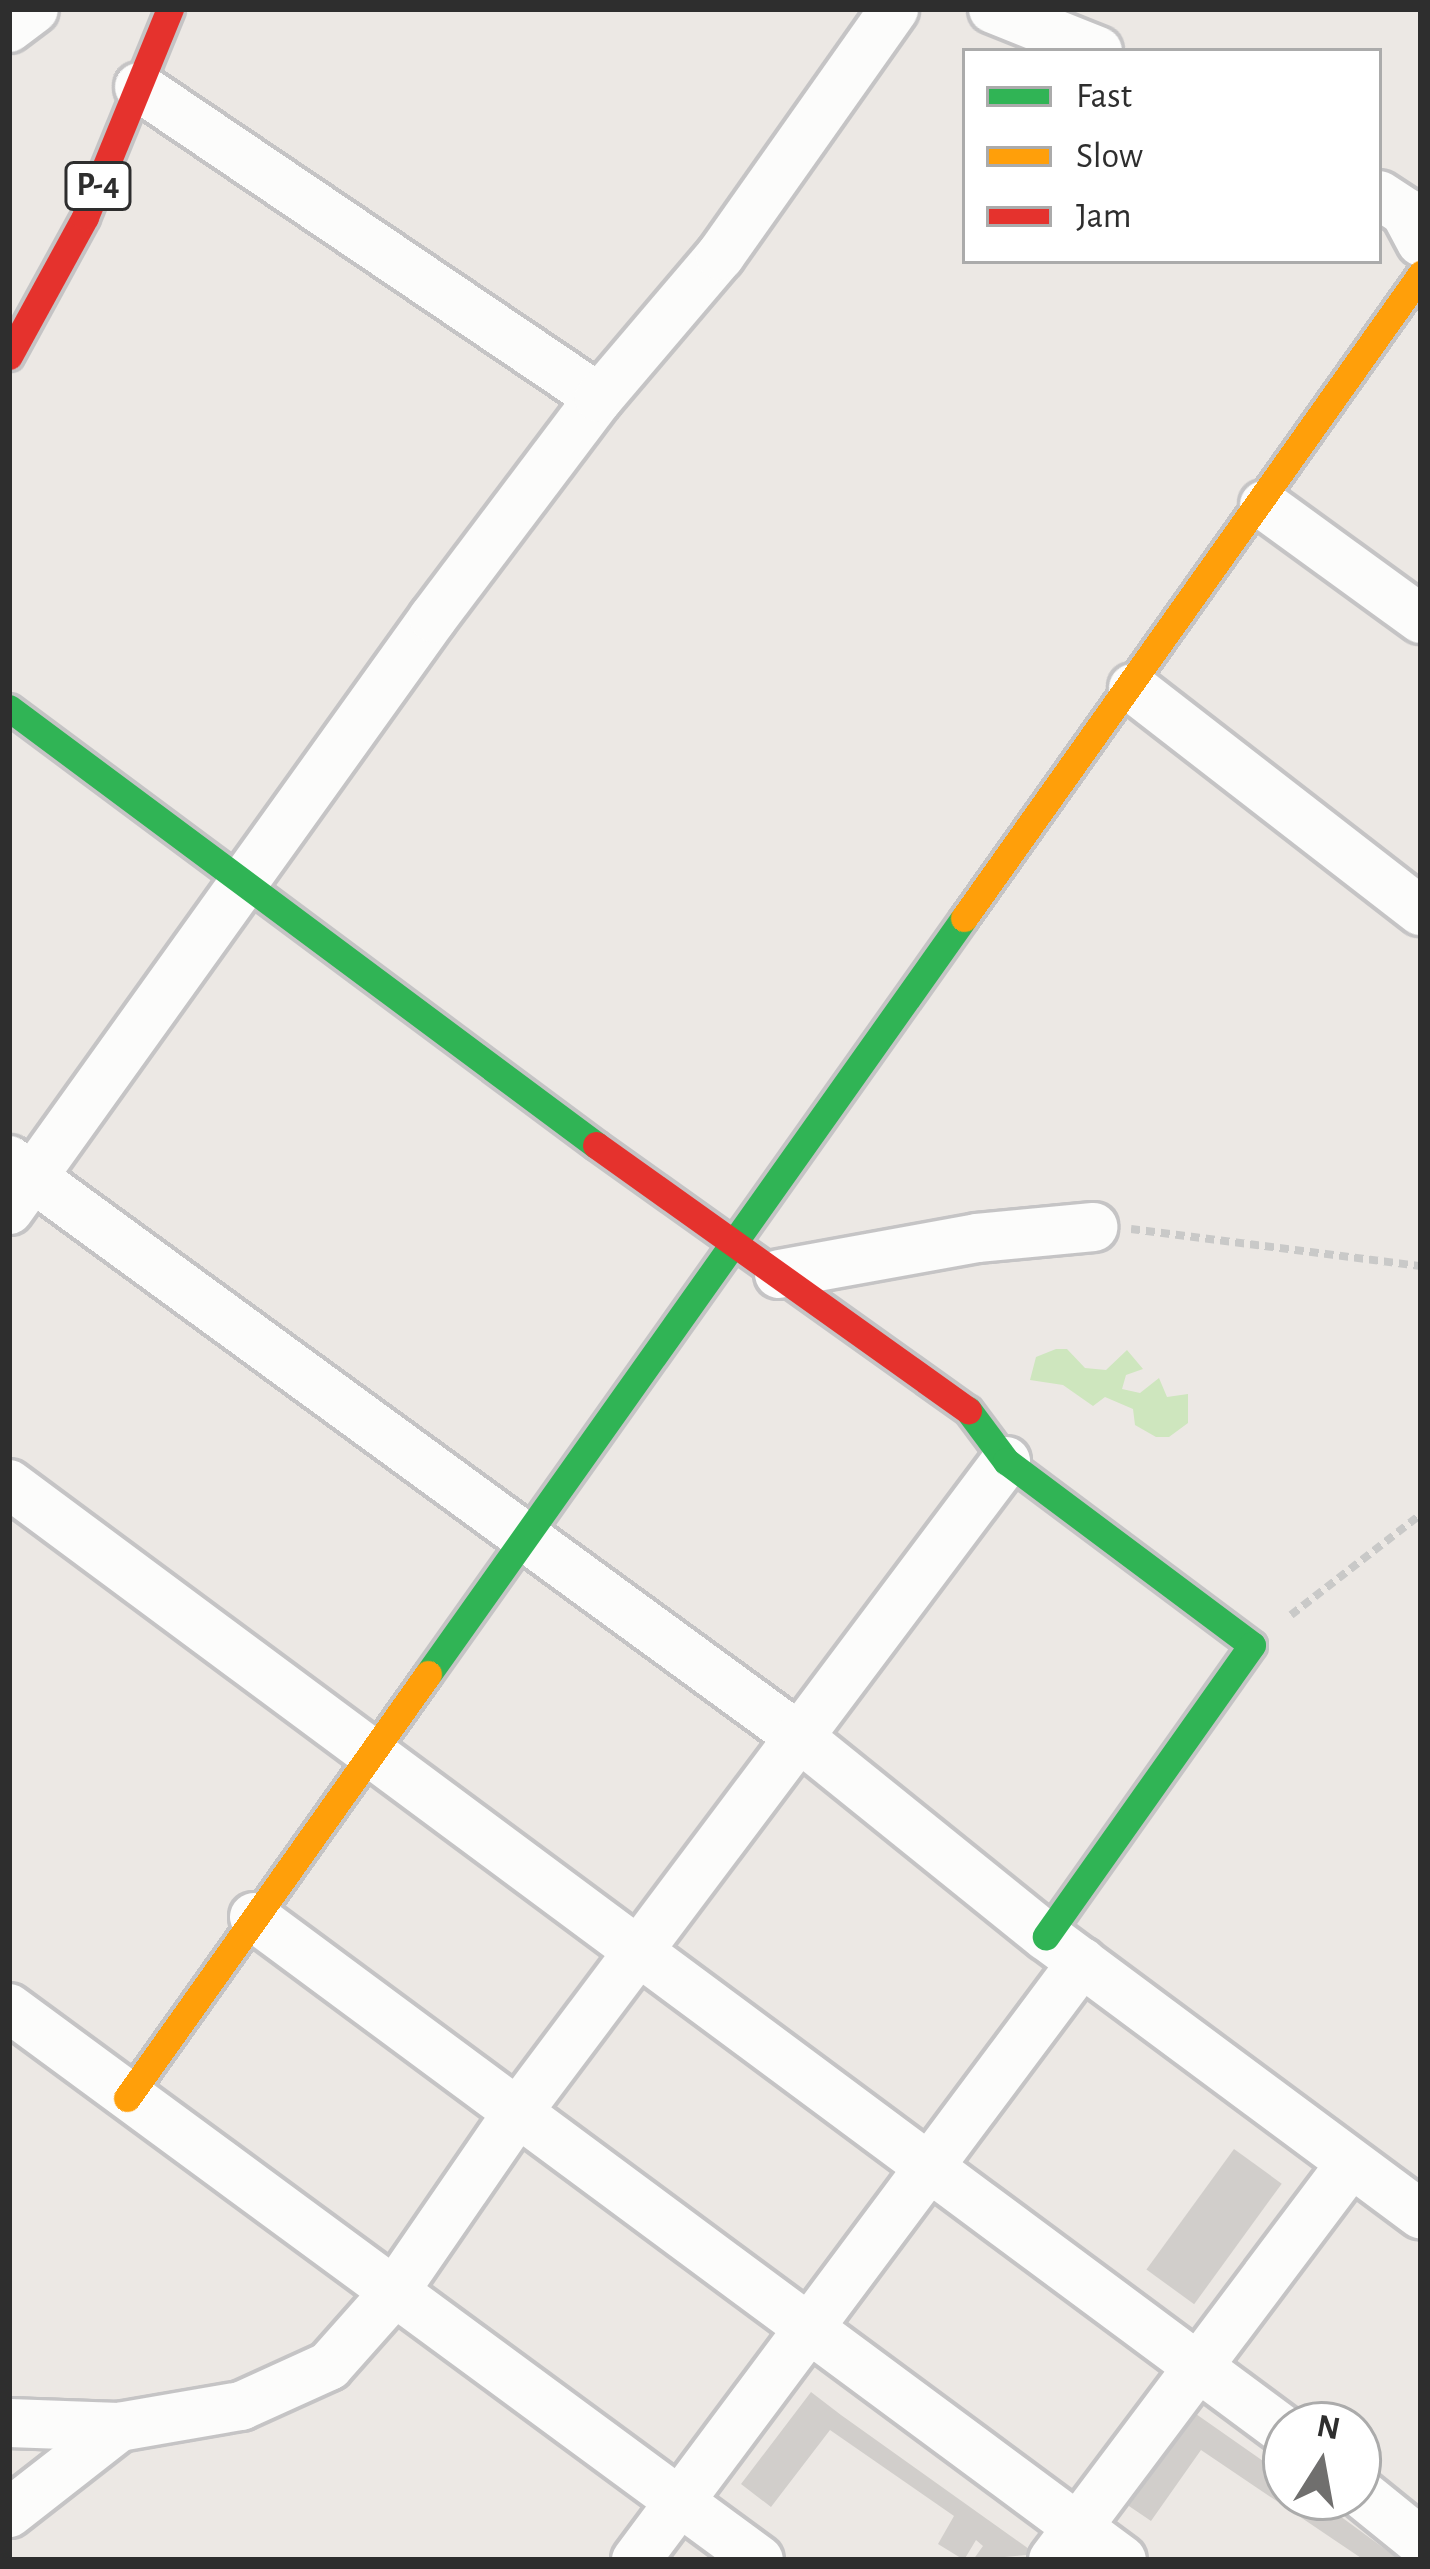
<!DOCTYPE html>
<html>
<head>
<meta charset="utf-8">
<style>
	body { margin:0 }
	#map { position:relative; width:1430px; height:2569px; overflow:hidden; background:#ece8e4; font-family:"Alegreya Sans",sans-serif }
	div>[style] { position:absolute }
	.green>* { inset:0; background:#cee6be }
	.building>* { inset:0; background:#d1cecb; transform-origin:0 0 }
	.path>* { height:8px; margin-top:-4px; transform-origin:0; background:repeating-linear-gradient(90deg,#c9c9c8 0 9px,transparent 0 15px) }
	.roads { filter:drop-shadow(3px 0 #c5c4c5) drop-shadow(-3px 0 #c5c4c5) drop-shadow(0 3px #c5c4c5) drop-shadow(0 -3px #c5c4c5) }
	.street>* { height:48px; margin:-24px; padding:0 24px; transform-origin:24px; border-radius:24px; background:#fcfcfb }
	.fast>* { height:27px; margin:-13.5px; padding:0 13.5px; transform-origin:13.5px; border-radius:13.5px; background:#30b455 }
	.slow>* { height:27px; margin:-13.5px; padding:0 13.5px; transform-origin:13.5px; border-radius:13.5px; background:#ff9f0a }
	.jam>* { height:27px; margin:-13.5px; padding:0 13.5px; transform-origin:13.5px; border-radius:13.5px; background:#e5322d }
	span { translate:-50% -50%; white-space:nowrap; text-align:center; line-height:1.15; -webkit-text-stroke:9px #fff; paint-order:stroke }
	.shield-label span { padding:3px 9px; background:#fff; border:3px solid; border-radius:9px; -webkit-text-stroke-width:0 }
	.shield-label { font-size:33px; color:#2e2e2e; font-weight:700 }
	.frame { position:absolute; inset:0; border:12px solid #2e2e2e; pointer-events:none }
	.legend { position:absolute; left:962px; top:48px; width:420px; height:216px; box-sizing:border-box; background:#fff; border:3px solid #ababab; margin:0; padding:15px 21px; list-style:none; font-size:36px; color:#2e2e2e }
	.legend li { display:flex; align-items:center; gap:24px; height:60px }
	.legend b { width:60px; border:3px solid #ababab }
	.north { position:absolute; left:1262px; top:2401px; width:120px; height:120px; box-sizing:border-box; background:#fff; border:3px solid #ababab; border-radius:50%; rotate:11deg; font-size:33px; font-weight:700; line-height:48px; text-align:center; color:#2e2e2e }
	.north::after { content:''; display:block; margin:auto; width:42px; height:54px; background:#706f6e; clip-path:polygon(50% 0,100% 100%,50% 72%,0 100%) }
</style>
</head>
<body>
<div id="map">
	<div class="green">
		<i style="clip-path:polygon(1056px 1349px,1067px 1349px,1085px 1368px,1106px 1370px,1127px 1350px,1143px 1369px,1126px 1375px,1122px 1389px,1140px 1393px,1159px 1378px,1167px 1397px,1188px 1394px,1188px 1423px,1169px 1437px,1156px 1437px,1135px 1425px,1133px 1409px,1105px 1397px,1093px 1406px,1063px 1385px,1030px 1380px,1036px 1357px)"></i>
	</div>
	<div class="building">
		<i style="left:1234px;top:2149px;width:59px;height:149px;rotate:36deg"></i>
		<i style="clip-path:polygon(811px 2392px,841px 2415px,1036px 2554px,973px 2560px,983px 2546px,976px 2540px,964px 2560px,938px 2544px,954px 2516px,830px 2430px,771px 2507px,741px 2484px)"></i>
		<i style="clip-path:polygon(1186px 2407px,1286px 2477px,1286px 2497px,1314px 2497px,1400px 2560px,1364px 2560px,1201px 2450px,1151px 2521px,1123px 2502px)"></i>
	</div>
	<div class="path">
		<i style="left:1131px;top:1229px;width:292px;rotate:7.3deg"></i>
		<i style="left:1291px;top:1615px;width:165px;rotate:-37.8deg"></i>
	</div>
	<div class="roads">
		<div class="street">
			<i style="left:993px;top:9px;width:113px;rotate:21.8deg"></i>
			<i style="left:9px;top:28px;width:31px;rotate:-37deg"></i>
			<i style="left:139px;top:87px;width:555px;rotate:34.06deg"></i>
			<i style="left:1379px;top:195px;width:31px;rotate:33deg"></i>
			<i style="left:1405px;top:212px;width:34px;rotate:62deg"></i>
			<i style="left:1264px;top:505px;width:194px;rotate:36deg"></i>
			<i style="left:1133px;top:688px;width:364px;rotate:37.8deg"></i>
			<i style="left:9px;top:1160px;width:978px;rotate:36.14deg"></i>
			<i style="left:799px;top:1737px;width:317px;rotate:38.9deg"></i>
			<i style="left:1046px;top:1936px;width:467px;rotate:36.6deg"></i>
			<i style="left:9px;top:1210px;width:728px;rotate:-54.39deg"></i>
			<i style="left:433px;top:618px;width:276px;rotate:-53deg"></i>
			<i style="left:599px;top:398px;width:187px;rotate:-49.6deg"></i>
			<i style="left:720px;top:256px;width:302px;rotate:-54.8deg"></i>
			<i style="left:779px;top:1274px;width:201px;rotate:-10.3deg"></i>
			<i style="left:977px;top:1238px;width:117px;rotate:-5.4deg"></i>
			<i style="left:9px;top:1484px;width:1590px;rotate:36.59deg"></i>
			<i style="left:254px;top:1917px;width:1080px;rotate:36.53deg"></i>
			<i style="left:9px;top:2008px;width:931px;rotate:36.35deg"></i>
			<i style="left:9px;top:2423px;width:110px;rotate:2.1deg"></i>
			<i style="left:119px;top:2427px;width:124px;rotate:-9.8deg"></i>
			<i style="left:241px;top:2406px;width:97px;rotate:-24.4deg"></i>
			<i style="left:329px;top:2366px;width:95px;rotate:-48.4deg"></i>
			<i style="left:392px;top:2295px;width:221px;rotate:-55.5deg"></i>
			<i style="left:517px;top:2113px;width:815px;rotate:-53.13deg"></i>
			<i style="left:1358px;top:2491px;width:81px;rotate:39deg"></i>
			<i style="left:9px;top:2513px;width:140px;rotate:-38deg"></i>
			<i style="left:636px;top:2560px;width:746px;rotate:-53.28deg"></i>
			<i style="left:1053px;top:2560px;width:496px;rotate:-53.1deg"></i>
		</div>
		<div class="fast">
			<i style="left:9px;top:708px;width:732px;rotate:36.67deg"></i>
			<i style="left:968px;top:1410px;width:64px;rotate:53.3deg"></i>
			<i style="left:1006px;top:1461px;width:307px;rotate:36.8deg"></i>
			<i style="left:1252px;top:1645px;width:357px;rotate:125.3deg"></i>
			<i style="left:428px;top:1674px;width:927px;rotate:-54.66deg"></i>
		</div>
		<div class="slow">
			<i style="left:964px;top:918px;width:790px;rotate:-54.64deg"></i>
			<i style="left:127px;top:2098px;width:520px;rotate:-54.63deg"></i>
		</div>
		<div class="jam">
			<i style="left:9px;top:356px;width:158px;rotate:-61.3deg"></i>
			<i style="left:85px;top:217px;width:225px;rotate:-67.8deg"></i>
			<i style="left:596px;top:1145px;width:457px;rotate:35.5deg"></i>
		</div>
	</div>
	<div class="shield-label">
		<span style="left:98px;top:186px">P-4</span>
	</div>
	<div class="frame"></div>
	<ul class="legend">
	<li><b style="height:15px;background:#30b455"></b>Fast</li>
	<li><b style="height:15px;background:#ff9f0a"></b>Slow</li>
	<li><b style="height:15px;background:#e5322d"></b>Jam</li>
	</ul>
	<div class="north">N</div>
</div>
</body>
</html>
